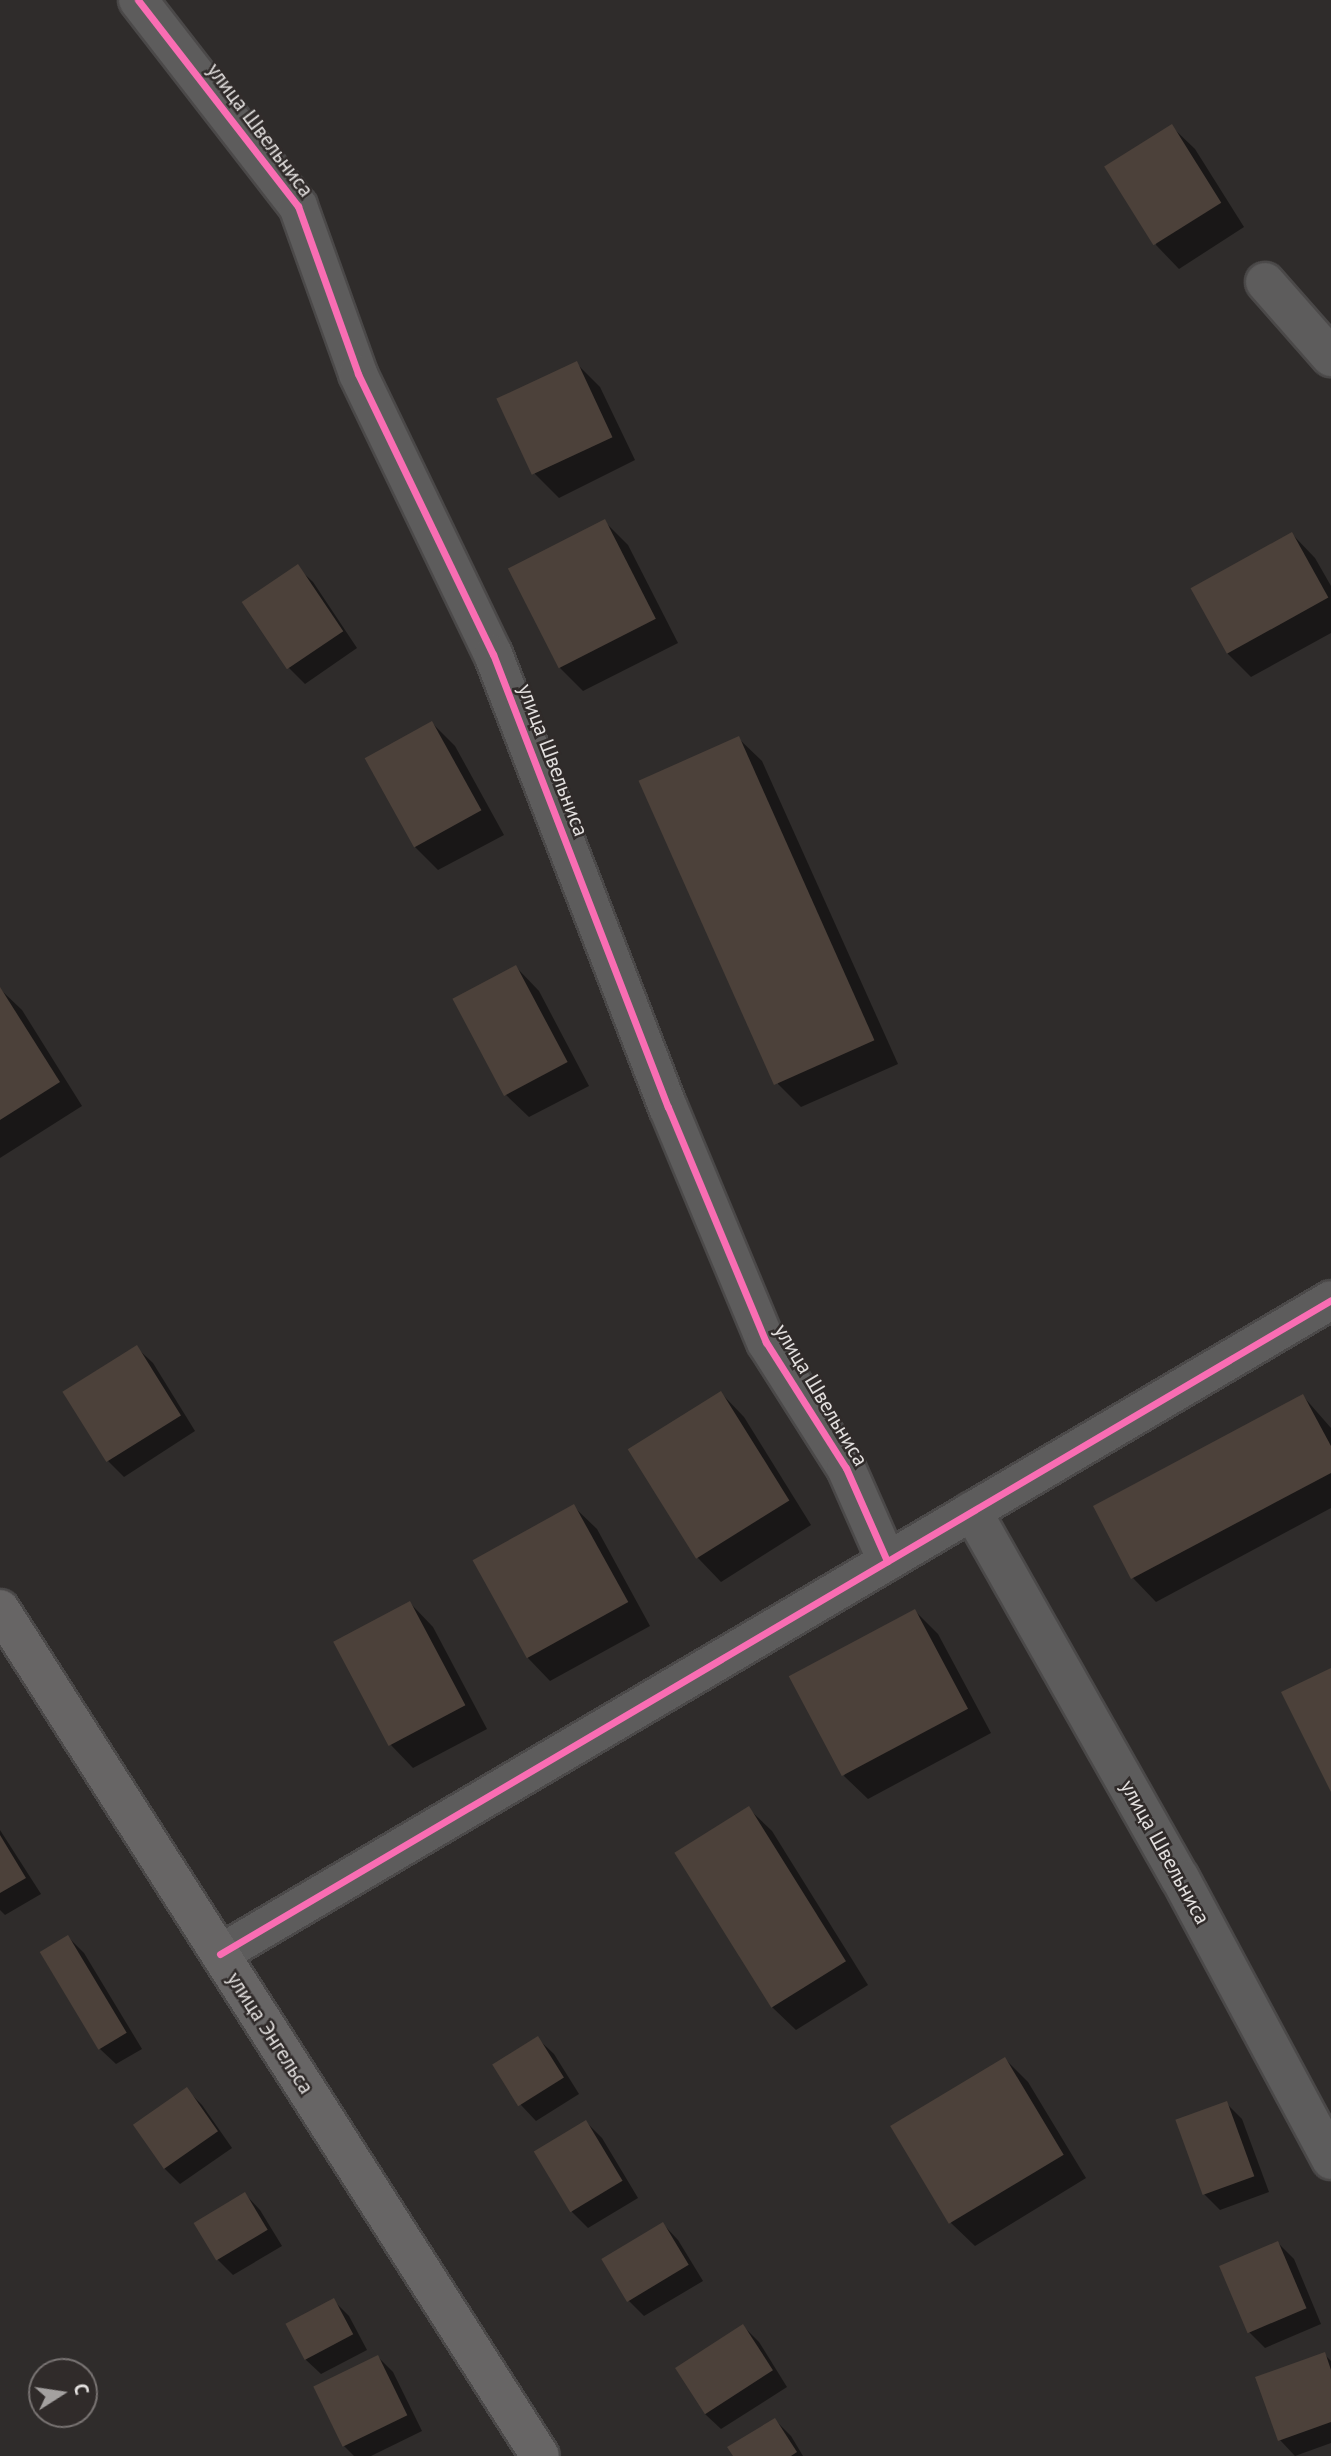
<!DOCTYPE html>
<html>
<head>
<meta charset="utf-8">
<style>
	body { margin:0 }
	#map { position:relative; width:1331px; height:2456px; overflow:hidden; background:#2f2c2b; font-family:"PT Sans",sans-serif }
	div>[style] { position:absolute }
	.shadow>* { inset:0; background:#0007 }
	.building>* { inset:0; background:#4c413a; transform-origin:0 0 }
	.roads { filter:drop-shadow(2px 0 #4b4949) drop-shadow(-2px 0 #4b4949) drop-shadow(0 2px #4b4949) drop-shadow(0 -2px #4b4949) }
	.minor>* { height:38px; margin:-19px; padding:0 19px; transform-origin:19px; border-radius:19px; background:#5d5c5c }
	.major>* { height:38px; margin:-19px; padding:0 19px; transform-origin:19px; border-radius:19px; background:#676565 }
	.cycleway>* { height:7px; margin:-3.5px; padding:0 3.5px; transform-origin:3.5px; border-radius:3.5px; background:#f96db3 }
	span { translate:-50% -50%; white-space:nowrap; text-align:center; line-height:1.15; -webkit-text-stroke:5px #302b2a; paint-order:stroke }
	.street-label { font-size:21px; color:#e3e0df }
	.north { position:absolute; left:28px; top:2358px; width:70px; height:70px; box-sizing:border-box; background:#302b2a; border:2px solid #787372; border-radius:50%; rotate:78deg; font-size:19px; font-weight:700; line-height:28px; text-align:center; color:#e3e0df }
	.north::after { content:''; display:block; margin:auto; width:24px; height:32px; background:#a4a1a0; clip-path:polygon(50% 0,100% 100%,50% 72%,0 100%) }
</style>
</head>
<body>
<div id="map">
	<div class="shadow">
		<i style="clip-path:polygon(1171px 126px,1195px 149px,1244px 227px,1179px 269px,1156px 245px)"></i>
		<i style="clip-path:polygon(576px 363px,600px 387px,635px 460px,559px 498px,535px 474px,500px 401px)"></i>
		<i style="clip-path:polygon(604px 521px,628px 545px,678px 643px,583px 691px,560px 668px)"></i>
		<i style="clip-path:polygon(1292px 534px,1315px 558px,1331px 586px,1331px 633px,1251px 677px,1227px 653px)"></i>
		<i style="clip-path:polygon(297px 567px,313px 582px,357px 648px,305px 684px,289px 668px,244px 603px)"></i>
		<i style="clip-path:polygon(432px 723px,455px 746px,504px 835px,438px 870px,415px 847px)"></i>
		<i style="clip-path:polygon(738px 738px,762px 761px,898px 1064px,801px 1107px,778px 1084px)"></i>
		<i style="clip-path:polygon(516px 967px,539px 991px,589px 1086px,529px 1117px,505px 1094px)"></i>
		<i style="clip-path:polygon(0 989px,22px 1010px,82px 1106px,0 1158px)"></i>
		<i style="clip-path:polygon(137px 1348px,153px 1363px,195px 1431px,124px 1477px,108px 1461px)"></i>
		<i style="clip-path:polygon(721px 1393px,744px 1417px,811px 1525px,721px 1582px,698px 1558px,630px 1449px)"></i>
		<i style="clip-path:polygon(1303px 1396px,1331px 1428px,1331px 1508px,1156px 1602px,1133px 1578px,1095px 1507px)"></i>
		<i style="clip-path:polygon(573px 1506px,597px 1529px,650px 1626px,550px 1681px,527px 1657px,474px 1561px)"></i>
		<i style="clip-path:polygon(410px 1603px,433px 1627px,487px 1729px,413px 1768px,390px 1744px,335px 1642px)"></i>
		<i style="clip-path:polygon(915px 1611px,938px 1634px,991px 1733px,868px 1799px,844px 1776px)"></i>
		<i style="clip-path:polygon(748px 1808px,772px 1831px,868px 1985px,796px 2030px,772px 2007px)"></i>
		<i style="clip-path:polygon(0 1830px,41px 1894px,5px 1915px,0 1910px)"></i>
		<i style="clip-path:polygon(68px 1937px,84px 1953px,142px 2049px,116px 2064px,100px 2049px)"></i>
		<i style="clip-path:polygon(538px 2039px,554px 2054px,579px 2094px,536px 2121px,521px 2105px,496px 2066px)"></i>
		<i style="clip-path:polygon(1005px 2059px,1028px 2082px,1086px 2178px,975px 2246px,951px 2223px)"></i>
		<i style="clip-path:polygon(187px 2090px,202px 2105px,232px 2148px,180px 2184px,164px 2168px)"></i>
		<i style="clip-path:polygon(1226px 2103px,1242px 2119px,1269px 2192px,1220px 2210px,1204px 2194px)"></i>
		<i style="clip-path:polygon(586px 2122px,602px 2138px,638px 2198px,588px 2228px,572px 2212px)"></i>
		<i style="clip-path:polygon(245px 2194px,260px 2210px,282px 2246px,233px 2275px,217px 2259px,195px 2223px)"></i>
		<i style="clip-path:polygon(663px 2224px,678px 2240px,703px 2281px,644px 2316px,628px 2300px)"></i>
		<i style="clip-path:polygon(1278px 2243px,1294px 2259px,1321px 2324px,1265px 2348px,1249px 2332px)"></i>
		<i style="clip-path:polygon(333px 2300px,349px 2316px,367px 2350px,321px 2374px,305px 2359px)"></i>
		<i style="clip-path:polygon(743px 2326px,759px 2342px,787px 2387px,721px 2429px,705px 2414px)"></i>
		<i style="clip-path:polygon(1324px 2354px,1331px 2361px,1331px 2443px,1295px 2456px,1280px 2440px)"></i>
		<i style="clip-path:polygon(378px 2357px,393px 2372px,422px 2431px,371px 2456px,354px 2456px,344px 2446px)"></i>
		<i style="clip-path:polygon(775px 2420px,791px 2436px,803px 2456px,735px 2456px)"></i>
	</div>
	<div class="building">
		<i style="left:1172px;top:124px;width:93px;height:80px;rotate:58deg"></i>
		<i style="left:577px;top:361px;width:84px;height:89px;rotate:65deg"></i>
		<i style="left:605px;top:519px;width:112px;height:109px;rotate:63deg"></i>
		<i style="left:1292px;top:532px;width:75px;height:116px;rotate:61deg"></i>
		<i style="left:298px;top:564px;width:81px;height:68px;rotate:56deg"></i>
		<i style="left:432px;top:721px;width:102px;height:77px;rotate:61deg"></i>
		<i style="left:739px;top:736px;width:333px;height:110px;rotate:66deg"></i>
		<i style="left:516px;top:965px;width:110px;height:72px;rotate:62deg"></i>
		<i style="clip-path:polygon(0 987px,60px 1082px,0 1120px)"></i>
		<i style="left:137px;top:1345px;width:83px;height:88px;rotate:58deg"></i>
		<i style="left:721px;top:1391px;width:129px;height:110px;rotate:58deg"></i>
		<i style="clip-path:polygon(1303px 1394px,1331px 1446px,1331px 1473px,1131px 1579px,1093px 1506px)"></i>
		<i style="left:574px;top:1504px;width:112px;height:116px;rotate:61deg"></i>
		<i style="left:410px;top:1601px;width:118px;height:87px;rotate:62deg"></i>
		<i style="left:915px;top:1609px;width:113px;height:143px;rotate:62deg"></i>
		<i style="clip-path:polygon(1331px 1668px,1331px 1792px,1281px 1692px)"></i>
		<i style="left:749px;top:1806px;width:183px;height:88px;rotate:58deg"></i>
		<i style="clip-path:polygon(0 1835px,26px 1878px,0 1893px)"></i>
		<i style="left:68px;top:1935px;width:114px;height:33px;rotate:59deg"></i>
		<i style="left:538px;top:2036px;width:49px;height:54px;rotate:58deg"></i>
		<i style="left:1005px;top:2057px;width:114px;height:134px;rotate:59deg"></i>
		<i style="left:187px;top:2087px;width:54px;height:66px;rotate:55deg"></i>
		<i style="left:1227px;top:2101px;width:80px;height:55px;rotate:70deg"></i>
		<i style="left:586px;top:2120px;width:71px;height:61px;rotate:59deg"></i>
		<i style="left:245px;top:2192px;width:44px;height:60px;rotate:59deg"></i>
		<i style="left:663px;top:2222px;width:50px;height:72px;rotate:59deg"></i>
		<i style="left:1278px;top:2241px;width:73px;height:64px;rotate:67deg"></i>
		<i style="left:334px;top:2298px;width:41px;height:55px;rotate:62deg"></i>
		<i style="left:743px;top:2324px;width:55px;height:81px;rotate:57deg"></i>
		<i style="clip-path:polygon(1325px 2352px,1331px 2370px,1331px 2422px,1278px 2441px,1255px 2377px)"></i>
		<i style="left:378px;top:2355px;width:67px;height:72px;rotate:64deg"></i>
		<i style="clip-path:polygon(775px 2418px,797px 2452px,791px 2456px,733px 2456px,727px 2447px)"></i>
	</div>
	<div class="roads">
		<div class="minor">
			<i style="left:138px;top:0;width:261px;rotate:52.2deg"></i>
			<i style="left:298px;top:206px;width:178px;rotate:70.3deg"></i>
			<i style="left:358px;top:374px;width:311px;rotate:64.3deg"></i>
			<i style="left:493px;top:654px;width:486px;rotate:68.9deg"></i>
			<i style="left:668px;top:1107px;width:255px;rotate:67.4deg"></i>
			<i style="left:766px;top:1342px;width:149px;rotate:57.6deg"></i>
			<i style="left:846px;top:1468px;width:102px;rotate:66.2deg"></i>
			<i style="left:1265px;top:282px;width:100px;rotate:48.7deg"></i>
			<i style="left:972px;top:1511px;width:422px;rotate:60.5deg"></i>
			<i style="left:1180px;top:1878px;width:320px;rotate:61.8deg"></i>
			<i style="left:220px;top:1954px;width:1289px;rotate:-30.48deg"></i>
		</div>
		<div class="major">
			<i style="left:0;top:1609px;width:1004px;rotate:57.48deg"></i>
		</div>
	</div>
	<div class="cycleway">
		<i style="left:138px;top:0;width:261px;rotate:52.2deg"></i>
		<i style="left:298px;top:206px;width:178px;rotate:70.3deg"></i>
		<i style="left:358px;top:374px;width:311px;rotate:64.3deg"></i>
		<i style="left:493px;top:654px;width:486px;rotate:68.9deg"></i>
		<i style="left:668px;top:1107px;width:255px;rotate:67.4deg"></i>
		<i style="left:766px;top:1342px;width:149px;rotate:57.6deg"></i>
		<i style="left:846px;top:1468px;width:102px;rotate:66.2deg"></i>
		<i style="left:220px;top:1954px;width:1289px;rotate:-30.48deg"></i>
	</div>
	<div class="street-label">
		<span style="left:260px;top:130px;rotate:53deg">улица Швельниса</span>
		<span style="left:553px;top:760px;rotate:69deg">улица Швельниса</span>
		<span style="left:821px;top:1395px;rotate:59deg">улица Швельниса</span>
		<span style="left:1165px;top:1852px;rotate:61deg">улица Швельниса</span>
		<span style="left:270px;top:2033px;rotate:57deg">улица Энгельса</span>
	</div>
	<div class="north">С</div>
</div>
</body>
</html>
